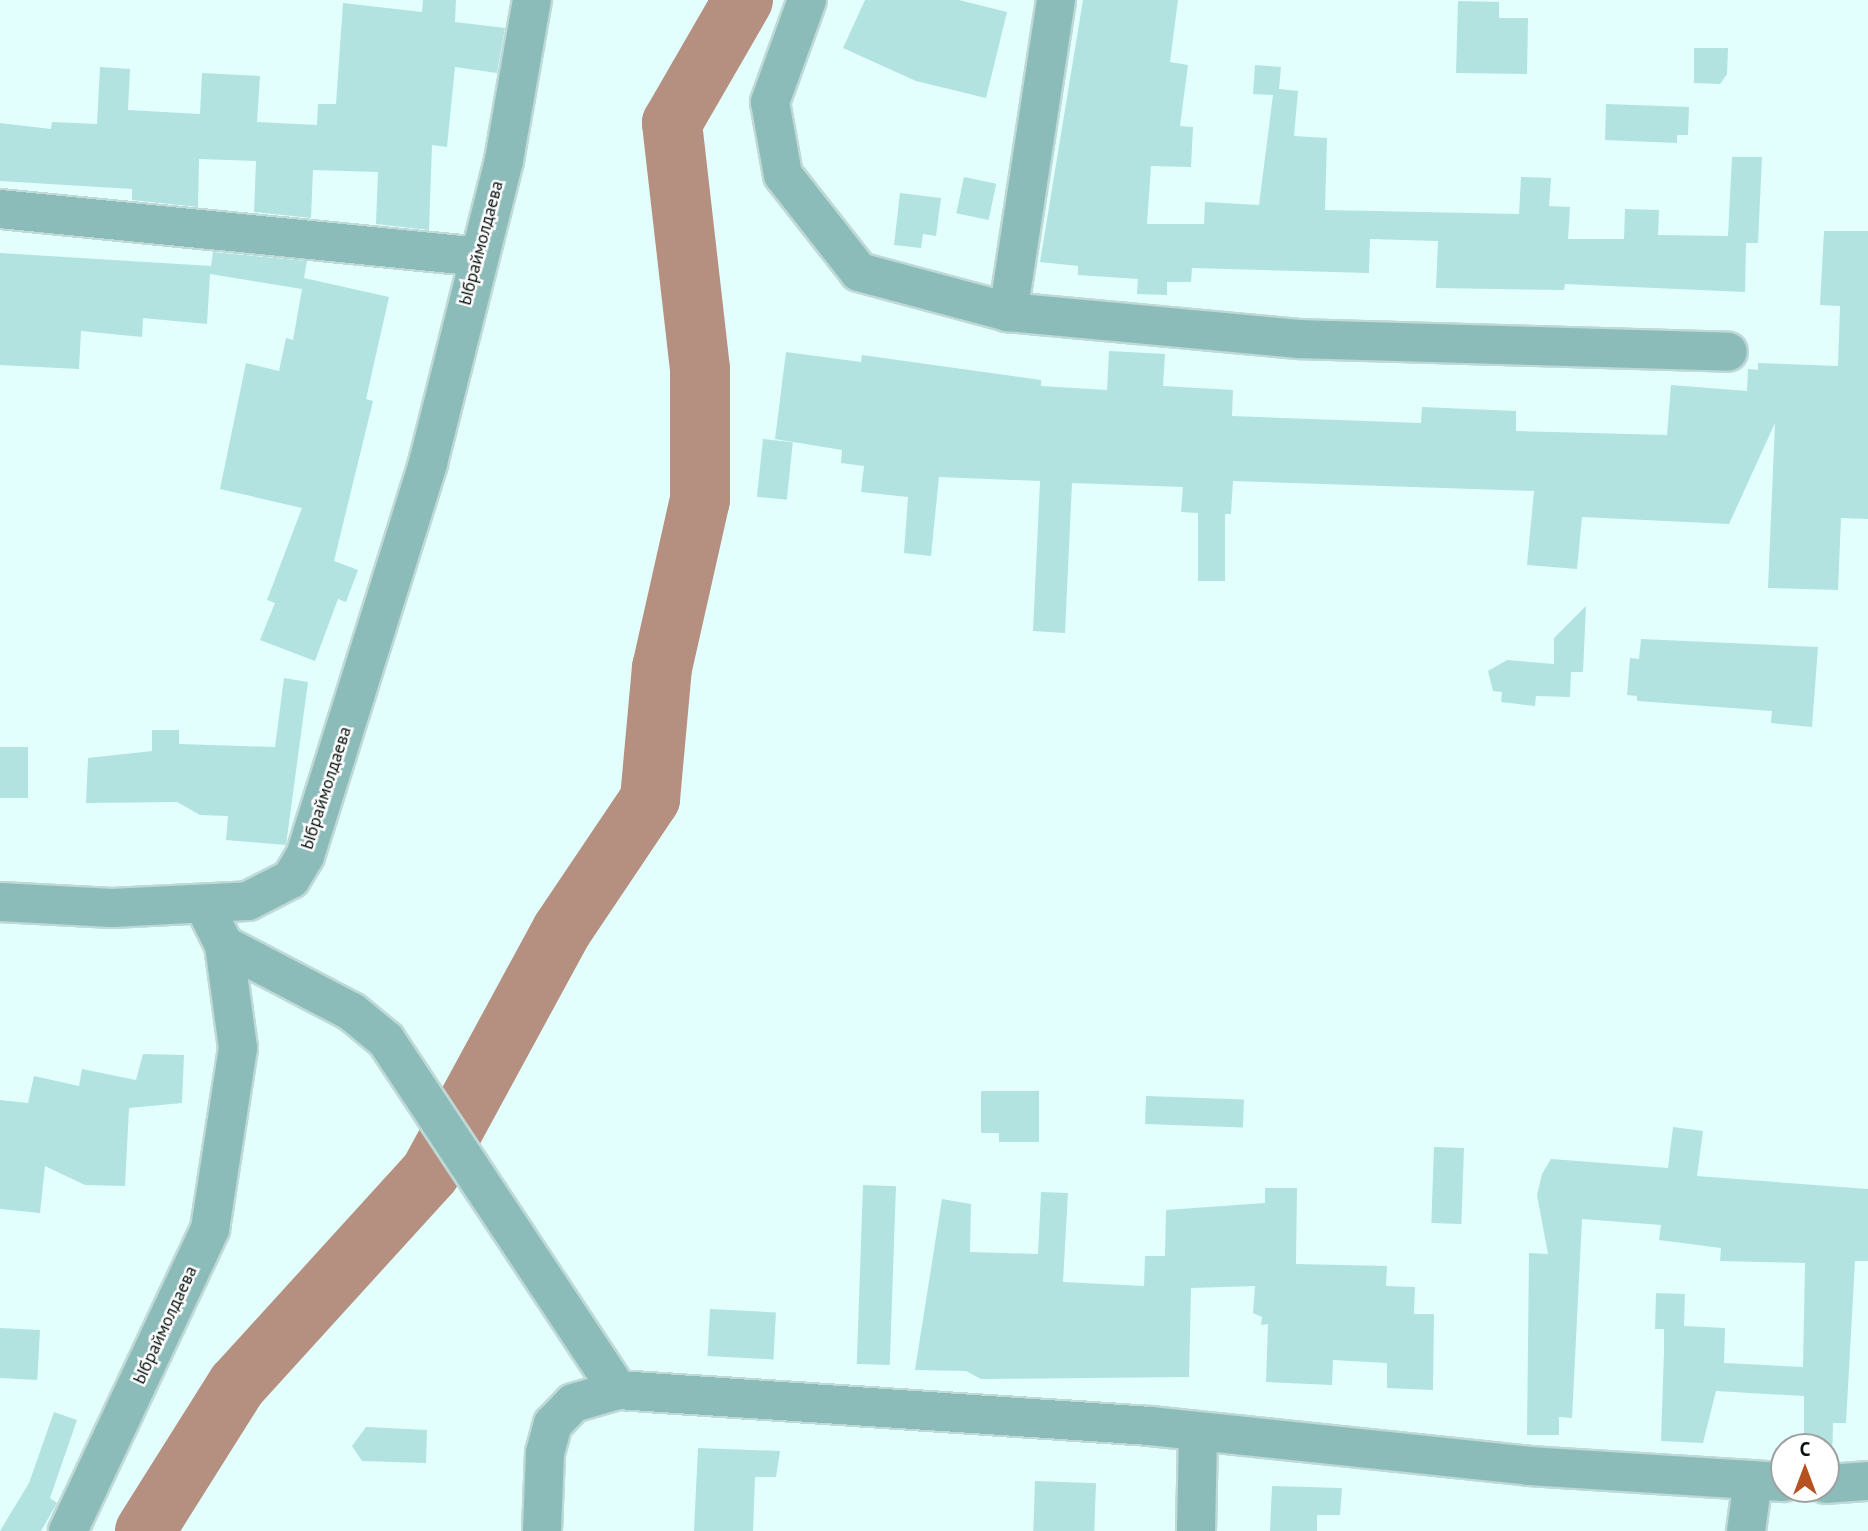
<!DOCTYPE html>
<html>
<head>
<meta charset="utf-8">
<style>
	body { margin:0 }
	#map { position:relative; width:1868px; height:1531px; overflow:hidden; background:#e2fffd; font-family:"PT Sans",sans-serif }
	div>[style] { position:absolute }
	.river>* { height:60px; margin:-30px; padding:0 30px; transform-origin:30px; border-radius:30px; background:#b59080 }
	.building>* { inset:0; background:#b2e3e1; transform-origin:0 0 }
	.roads { filter:drop-shadow(2px 0 #bfd9d7) drop-shadow(-2px 0 #bfd9d7) drop-shadow(0 2px #bfd9d7) drop-shadow(0 -2px #bfd9d7) }
	.street>* { height:38px; margin:-19px; padding:0 19px; transform-origin:19px; border-radius:19px; background:#8cbcb9 }
	span { translate:-50% -50%; white-space:nowrap; text-align:center; line-height:1.15; -webkit-text-stroke:5px #fff; paint-order:stroke }
	.street-label { font-size:18px; color:#091312 }
	.north { position:absolute; left:1770px; top:1433px; width:70px; height:70px; box-sizing:border-box; background:#fff; border:2px solid #9da1a0; border-radius:50%; rotate:0deg; font-size:19px; font-weight:700; line-height:28px; text-align:center; color:#091312 }
	.north::after { content:''; display:block; margin:auto; width:24px; height:32px; background:#b65220; clip-path:polygon(50% 0,100% 100%,50% 72%,0 100%) }
</style>
</head>
<body>
<div id="map">
	<div class="river">
		<i style="left:145px;top:1531px;width:173px;rotate:-57.8deg"></i>
		<i style="left:237px;top:1385px;width:287px;rotate:-47.7deg"></i>
		<i style="left:430px;top:1173px;width:277px;rotate:-61.5deg"></i>
		<i style="left:562px;top:930px;width:158px;rotate:-56.1deg"></i>
		<i style="left:650px;top:799px;width:132px;rotate:-84.8deg"></i>
		<i style="left:662px;top:668px;width:172px;rotate:-77.3deg"></i>
		<i style="left:700px;top:500px;width:131px;rotate:-90deg"></i>
		<i style="left:700px;top:369px;width:248px;rotate:-96.5deg"></i>
		<i style="left:672px;top:123px;width:142px;rotate:-60deg"></i>
	</div>
	<div class="building">
		<i style="clip-path:polygon(423px 0,456px 0,455px 22px,505px 28px,497px 73px,455px 67px,447px 147px,432px 145px,429px 230px,376px 224px,378px 172px,313px 170px,311px 218px,254px 212px,256px 161px,199px 159px,198px 207px,132px 200px,132px 189px,0 181px,0 123px,51px 129px,52px 122px,97px 124px,100px 67px,130px 69px,128px 110px,200px 114px,202px 73px,260px 76px,257px 122px,317px 125px,318px 104px,336px 104px,343px 3px,422px 12px)"></i>
		<i style="clip-path:polygon(865px 0,959px 0,1007px 12px,986px 98px,916px 81px,843px 48px)"></i>
		<i style="clip-path:polygon(1083px 0,1178px 0,1170px 62px,1188px 65px,1180px 126px,1193px 127px,1191px 167px,1151px 166px,1147px 224px,1204px 224px,1205px 202px,1259px 205px,1273px 95px,1253px 94px,1255px 65px,1281px 67px,1279px 89px,1298px 91px,1294px 136px,1327px 138px,1325px 210px,1519px 214px,1521px 177px,1551px 178px,1549px 206px,1570px 207px,1568px 239px,1624px 239px,1625px 209px,1659px 210px,1658px 235px,1728px 236px,1732px 157px,1762px 157px,1758px 243px,1746px 243px,1745px 292px,1565px 284px,1564px 290px,1436px 288px,1438px 241px,1370px 239px,1369px 273px,1192px 268px,1191px 282px,1167px 282px,1167px 295px,1137px 294px,1138px 279px,1078px 275px,1078px 266px,1040px 262px)"></i>
		<i style="clip-path:polygon(1458px 1px,1499px 2px,1499px 18px,1528px 18px,1527px 74px,1456px 73px)"></i>
		<i style="clip-path:polygon(1694px 48px,1728px 48px,1727px 74px,1720px 84px,1694px 83px)"></i>
		<i style="clip-path:polygon(1606px 104px,1689px 107px,1688px 135px,1677px 135px,1677px 143px,1605px 140px)"></i>
		<i style="left:964px;top:177px;width:33px;height:37px;rotate:12deg"></i>
		<i style="clip-path:polygon(900px 193px,941px 198px,936px 236px,923px 234px,921px 248px,894px 245px)"></i>
		<i style="clip-path:polygon(1824px 231px,1868px 231px,1868px 519px,1841px 518px,1838px 590px,1768px 588px,1775px 423px,1729px 524px,1582px 517px,1577px 569px,1527px 565px,1534px 491px,1233px 481px,1231px 514px,1225px 514px,1225px 581px,1198px 581px,1198px 513px,1181px 512px,1183px 487px,1072px 483px,1065px 633px,1033px 631px,1040px 481px,939px 477px,931px 556px,904px 553px,908px 497px,861px 492px,864px 466px,841px 463px,842px 450px,775px 439px,786px 352px,861px 362px,862px 355px,1041px 380px,1041px 386px,1107px 390px,1109px 351px,1165px 354px,1163px 386px,1233px 390px,1232px 416px,1421px 423px,1422px 407px,1516px 411px,1516px 431px,1667px 435px,1671px 385px,1747px 391px,1748px 369px,1758px 370px,1758px 363px,1838px 366px,1840px 306px,1820px 305px)"></i>
		<i style="clip-path:polygon(213px 252px,307px 261px,304px 278px,389px 297px,366px 399px,373px 401px,334px 561px,358px 570px,346px 602px,338px 599px,315px 661px,260px 640px,275px 603px,267px 600px,302px 508px,220px 489px,246px 363px,279px 371px,286px 338px,293px 340px,302px 289px,210px 274px,207px 324px,143px 318px,142px 337px,81px 331px,79px 369px,0 365px,0 253px,211px 266px)"></i>
		<i style="left:763px;top:439px;width:30px;height:58px;rotate:6deg"></i>
		<i style="clip-path:polygon(1586px 606px,1583px 672px,1571px 672px,1570px 697px,1536px 696px,1535px 706px,1501px 702px,1502px 692px,1493px 691px,1488px 671px,1507px 660px,1554px 664px,1554px 638px)"></i>
		<i style="clip-path:polygon(1641px 639px,1818px 647px,1812px 727px,1771px 723px,1772px 711px,1637px 701px,1637px 696px,1627px 695px,1630px 658px,1639px 659px)"></i>
		<i style="clip-path:polygon(284px 678px,308px 682px,286px 845px,226px 840px,228px 816px,200px 815px,177px 802px,86px 803px,88px 758px,152px 751px,152px 730px,179px 730px,179px 744px,275px 747px)"></i>
		<i style="left:0;top:747px;width:28px;height:51px"></i>
		<i style="clip-path:polygon(143px 1054px,184px 1055px,182px 1103px,129px 1108px,125px 1186px,85px 1185px,45px 1166px,40px 1213px,0 1209px,0 1100px,28px 1103px,34px 1076px,79px 1086px,82px 1069px,136px 1080px)"></i>
		<i style="clip-path:polygon(981px 1091px,1039px 1091px,1039px 1142px,999px 1142px,999px 1133px,981px 1133px)"></i>
		<i style="left:1146px;top:1096px;width:98px;height:28px;rotate:2deg"></i>
		<i style="clip-path:polygon(1673px 1127px,1703px 1131px,1697px 1176px,1868px 1189px,1868px 1261px,1855px 1261px,1846px 1423px,1833px 1423px,1832px 1461px,1826px 1461px,1826px 1447px,1804px 1447px,1804px 1396px,1716px 1391px,1703px 1443px,1661px 1441px,1664px 1351px,1664px 1329px,1655px 1329px,1656px 1293px,1685px 1294px,1684px 1326px,1725px 1328px,1724px 1363px,1803px 1367px,1805px 1263px,1720px 1261px,1721px 1248px,1659px 1240px,1661px 1225px,1582px 1219px,1572px 1418px,1559px 1417px,1559px 1435px,1527px 1435px,1529px 1253px,1548px 1254px,1537px 1195px,1542px 1174px,1551px 1159px,1668px 1168px)"></i>
		<i style="left:1434px;top:1147px;width:30px;height:76px;rotate:2deg"></i>
		<i style="left:863px;top:1185px;width:33px;height:179px;rotate:2deg"></i>
		<i style="clip-path:polygon(1265px 1188px,1297px 1188px,1296px 1264px,1387px 1266px,1386px 1286px,1415px 1287px,1414px 1314px,1434px 1314px,1433px 1390px,1387px 1388px,1387px 1363px,1333px 1360px,1332px 1385px,1266px 1382px,1268px 1324px,1261px 1325px,1262px 1317px,1253px 1313px,1255px 1286px,1191px 1288px,1189px 1377px,981px 1379px,966px 1371px,915px 1370px,942px 1199px,971px 1204px,970px 1252px,1038px 1254px,1041px 1192px,1068px 1193px,1063px 1282px,1144px 1286px,1145px 1256px,1165px 1256px,1166px 1210px,1265px 1203px)"></i>
		<i style="left:710px;top:1309px;width:66px;height:47px;rotate:3deg"></i>
		<i style="left:0;top:1328px;width:40px;height:50px;rotate:3deg"></i>
		<i style="clip-path:polygon(54px 1412px,77px 1420px,50px 1498px,57px 1503px,41px 1531px,0 1531px,29px 1483px)"></i>
		<i style="clip-path:polygon(366px 1427px,427px 1430px,426px 1463px,362px 1461px,352px 1446px)"></i>
		<i style="clip-path:polygon(698px 1448px,780px 1451px,776px 1477px,755px 1477px,753px 1531px,694px 1531px)"></i>
		<i style="left:1035px;top:1481px;width:61px;height:50px;rotate:2deg"></i>
		<i style="clip-path:polygon(1272px 1486px,1342px 1488px,1340px 1515px,1317px 1515px,1317px 1531px,1270px 1531px)"></i>
	</div>
	<div class="roads">
		<div class="street">
			<i style="left:807px;top:0;width:109px;rotate:109.9deg"></i>
			<i style="left:770px;top:102px;width:74px;rotate:79.9deg"></i>
			<i style="left:783px;top:175px;width:123px;rotate:51.9deg"></i>
			<i style="left:859px;top:272px;width:154px;rotate:15deg"></i>
			<i style="left:1056px;top:0;width:316px;rotate:98.7deg"></i>
			<i style="left:1008px;top:312px;width:292px;rotate:5.3deg"></i>
			<i style="left:1299px;top:339px;width:429px;rotate:1.7deg"></i>
			<i style="left:0;top:209px;width:477px;rotate:5.7deg"></i>
			<i style="left:0;top:902px;width:112px;rotate:3.1deg"></i>
			<i style="left:112px;top:908px;width:136px;rotate:-2.9deg"></i>
			<i style="left:248px;top:901px;width:48px;rotate:-27.1deg"></i>
			<i style="left:291px;top:879px;width:27px;rotate:-59deg"></i>
			<i style="left:305px;top:856px;width:412px;rotate:-72.6deg"></i>
			<i style="left:428px;top:463px;width:312px;rotate:-75.9deg"></i>
			<i style="left:504px;top:160px;width:162px;rotate:-80.1deg"></i>
			<i style="left:224px;top:945px;width:144px;rotate:27.6deg"></i>
			<i style="left:352px;top:1012px;width:44px;rotate:39.5deg"></i>
			<i style="left:386px;top:1040px;width:420px;rotate:56.5deg"></i>
			<i style="left:1826px;top:1484px;width:42px;rotate:-4.1deg"></i>
			<i style="left:68px;top:1531px;width:334px;rotate:-64.8deg"></i>
			<i style="left:210px;top:1229px;width:183px;rotate:-81.2deg"></i>
			<i style="left:238px;top:1048px;width:104px;rotate:-97.7deg"></i>
			<i style="left:224px;top:945px;width:45px;rotate:-116.6deg"></i>
			<i style="left:542px;top:1531px;width:78px;rotate:-87.8deg"></i>
			<i style="left:545px;top:1453px;width:30px;rotate:-75deg"></i>
			<i style="left:553px;top:1424px;width:29px;rotate:-46deg"></i>
			<i style="left:573px;top:1403px;width:47px;rotate:-16.1deg"></i>
			<i style="left:618px;top:1390px;width:533px;rotate:3.87deg"></i>
			<i style="left:1150px;top:1426px;width:380px;rotate:6deg"></i>
			<i style="left:1528px;top:1466px;width:256px;rotate:3.6deg"></i>
			<i style="left:1196px;top:1531px;width:99px;rotate:-88.8deg"></i>
			<i style="left:1746px;top:1531px;width:51px;rotate:-82.2deg"></i>
		</div>
	</div>
	<div class="street-label">
		<span style="left:481px;top:243px;rotate:-75deg">Ыбраймолдаева</span>
		<span style="left:326px;top:788px;rotate:-72deg">Ыбраймолдаева</span>
		<span style="left:165px;top:1325px;rotate:-65deg">Ыбраймолдаева</span>
	</div>
	<div class="north">С</div>
</div>
</body>
</html>
